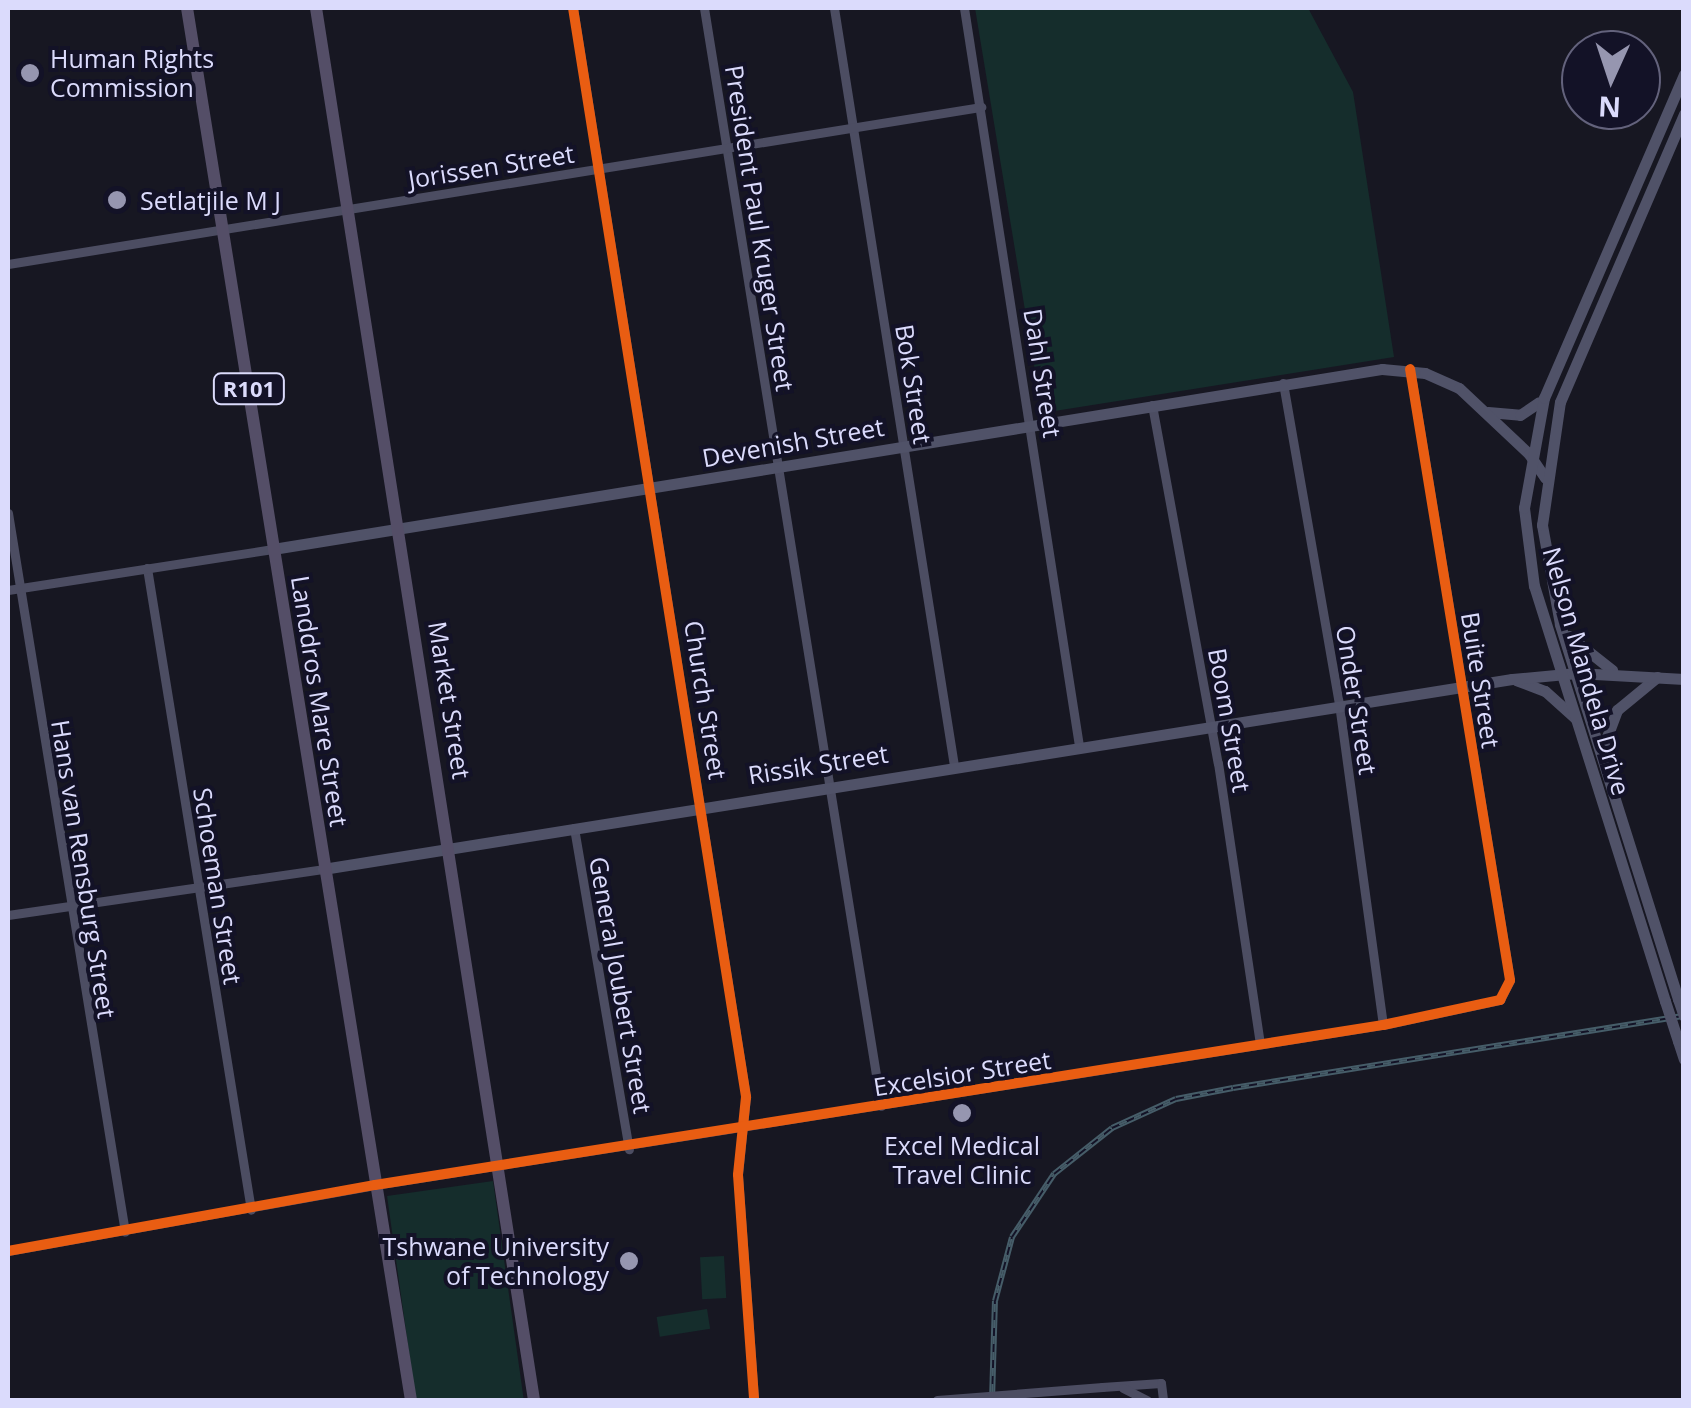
<!DOCTYPE html>
<html>
<head>
<meta charset="utf-8">
<style>
	body { margin:0 }
	#map { position:relative; width:1691px; height:1408px; overflow:hidden; background:#171722; font-family:"Open Sans",sans-serif }
	div>[style] { position:absolute }
	.green>* { inset:0; background:#152d2c; transform-origin:0 0 }
	.minor>* { height:9px; margin:-4.5px; padding:0 4.5px; transform-origin:4.5px; border-radius:4.5px; background:#4c4d62 }
	.secondary>* { height:11px; margin:-5.5px; padding:0 5.5px; transform-origin:5.5px; border-radius:5.5px; background:#505268 }
	.primary>* { height:12px; margin:-6px; padding:0 6px; transform-origin:6px; border-radius:6px; background:#544e67 }
	.rail>* { height:6px; margin-top:-3px; transform-origin:0; background:repeating-linear-gradient(90deg,#131227 0 8px,#465d69 0 16px); box-sizing:border-box; border-block:2px solid #465d69 }
	.minor-bridge>* { height:9px; margin:-4.5px; padding:0 4.5px; transform-origin:4.5px; border-radius:4.5px; background:#4c4d62 }
	.secondary-bridge>* { height:11px; margin:-5.5px; padding:0 5.5px; transform-origin:5.5px; border-radius:5.5px; background:#505268 }
	.cycleway>* { height:10px; margin:-5px; padding:0 5px; transform-origin:5px; border-radius:5px; background:#e95d12 }
	.dots>* { width:28px; height:28px; translate:-50% -50%; box-sizing:border-box; border:5px solid #131227; border-radius:50% }
	span { translate:-50% -50%; white-space:nowrap; text-align:center; line-height:1.15; -webkit-text-stroke:8px #131227; paint-order:stroke }
	.shield-label span { padding:2px 8px; background:#131227; border:2px solid; border-radius:8px; -webkit-text-stroke-width:0 }
	.shield-label { font-size:22px; color:#dbdbfc; font-weight:700 }
	.poi-label { font-size:25px; color:#dbdbfc }
	.left { translate:0 -50%; text-align:left }
	.right { translate:-100% -50%; text-align:right }
	.street-label { font-size:25px; color:#dbdbfc }
	.frame { position:absolute; inset:0; border:10px solid #dbdbfc; pointer-events:none }
	.north { position:absolute; left:1561px; top:30px; width:100px; height:100px; box-sizing:border-box; background:#131227; border:2px solid #63627c; border-radius:50%; rotate:183deg; font-size:28px; font-weight:700; line-height:40px; text-align:center; color:#dbdbfc }
	.north::after { content:''; display:block; margin:auto; width:35px; height:45px; background:#9696b0; clip-path:polygon(50% 0,100% 100%,50% 72%,0 100%) }
</style>
</head>
<body>
<div id="map">
	<div class="green">
		<i style="clip-path:polygon(975px 8px,1308px 8px,1353px 92px,1394px 357px,1042px 413px)"></i>
		<i style="left:493px;top:1181px;width:221px;height:107px;rotate:82deg"></i>
		<i style="left:724px;top:1256px;width:42px;height:24px;rotate:87deg"></i>
		<i style="left:707px;top:1309px;width:20px;height:51px;rotate:81deg"></i>
	</div>
	<div class="minor">
		<i style="left:573px;top:8px;width:1103px;rotate:80.97deg"></i>
		<i style="left:746px;top:1097px;width:78px;rotate:95.9deg"></i>
		<i style="left:738px;top:1175px;width:226px;rotate:85.9deg"></i>
		<i style="left:704px;top:8px;width:1112px;rotate:80.84deg"></i>
		<i style="left:834px;top:8px;width:767px;rotate:81deg"></i>
		<i style="left:964px;top:8px;width:747px;rotate:81.14deg"></i>
		<i style="left:8px;top:264px;width:986px;rotate:-9.17deg"></i>
		<i style="left:1283px;top:383px;width:326px;rotate:80.1deg"></i>
		<i style="left:1339px;top:704px;width:324px;rotate:82.2deg"></i>
		<i style="left:1152px;top:405px;width:364px;rotate:79.6deg"></i>
		<i style="left:1218px;top:763px;width:284px;rotate:81.5deg"></i>
		<i style="left:8px;top:513px;width:728px;rotate:80.76deg"></i>
		<i style="left:147px;top:568px;width:650px;rotate:80.8deg"></i>
		<i style="left:8px;top:590px;width:268px;rotate:-8.8deg"></i>
		<i style="left:574px;top:828px;width:326px;rotate:80.3deg"></i>
		<i style="left:8px;top:915px;width:318px;rotate:-8.3deg"></i>
		<i style="left:8px;top:1251px;width:373px;rotate:-10.2deg"></i>
		<i style="left:375px;top:1185px;width:1021px;rotate:-9.02deg"></i>
		<i style="left:1383px;top:1025px;width:120px;rotate:-12.1deg"></i>
		<i style="left:1500px;top:1000px;width:22px;rotate:-63deg"></i>
		<i style="left:1510px;top:980px;width:619px;rotate:-99.29deg"></i>
		<i style="left:1102px;top:1387px;width:59px;rotate:-3.9deg"></i>
		<i style="left:1161px;top:1383px;width:17px;rotate:83deg"></i>
		<i style="left:1123px;top:1388px;width:27px;rotate:27deg"></i>
	</div>
	<div class="secondary">
		<i style="left:1488px;top:412px;width:32px;rotate:5deg"></i>
		<i style="left:1520px;top:415px;width:23px;rotate:-34deg"></i>
		<i style="left:273px;top:549px;width:1124px;rotate:-9.22deg"></i>
		<i style="left:1382px;top:369px;width:43px;rotate:5.3deg"></i>
		<i style="left:1425px;top:373px;width:37px;rotate:24deg"></i>
		<i style="left:1459px;top:388px;width:96px;rotate:43.3deg"></i>
		<i style="left:1529px;top:454px;width:29px;rotate:56deg"></i>
		<i style="left:1569px;top:636px;width:55px;rotate:38.3deg"></i>
		<i style="left:1516px;top:680px;width:31px;rotate:21deg"></i>
		<i style="left:1545px;top:691px;width:40px;rotate:42deg"></i>
		<i style="left:1602px;top:750px;width:43px;rotate:-69.4deg"></i>
		<i style="left:1617px;top:710px;width:52px;rotate:-39.5deg"></i>
		<i style="left:323px;top:869px;width:1204px;rotate:-9.08deg"></i>
		<i style="left:1512px;top:679px;width:65px;rotate:-5.3deg"></i>
		<i style="left:1577px;top:673px;width:107px;rotate:3.2deg"></i>
		<i style="left:1678px;top:999px;width:393px;rotate:-107.5deg"></i>
		<i style="left:1560px;top:624px;width:101px;rotate:-100.3deg"></i>
		<i style="left:1542px;top:525px;width:124px;rotate:-81.7deg"></i>
		<i style="left:1560px;top:402px;width:314px;rotate:-66.7deg"></i>
		<i style="left:1665px;top:1001px;width:435px;rotate:-107.5deg"></i>
		<i style="left:1534px;top:586px;width:79px;rotate:-97.3deg"></i>
		<i style="left:1524px;top:508px;width:112px;rotate:-79.7deg"></i>
		<i style="left:1544px;top:398px;width:353px;rotate:-66.6deg"></i>
		<i style="left:1678px;top:1041px;width:19px;rotate:72deg"></i>
	</div>
	<div class="primary">
		<i style="left:187px;top:8px;width:1410px;rotate:80.86deg"></i>
		<i style="left:316px;top:8px;width:1409px;rotate:81.1deg"></i>
	</div>
	<div class="rail">
		<i style="left:992px;top:1400px;width:99px;rotate:-88.3deg"></i>
		<i style="left:995px;top:1301px;width:66px;rotate:-75.1deg"></i>
		<i style="left:1012px;top:1237px;width:76px;rotate:-56.3deg"></i>
		<i style="left:1054px;top:1174px;width:74px;rotate:-38.4deg"></i>
		<i style="left:1112px;top:1128px;width:70px;rotate:-24.4deg"></i>
		<i style="left:1176px;top:1099px;width:58px;rotate:-10.9deg"></i>
		<i style="left:1233px;top:1088px;width:457px;rotate:-9.1deg"></i>
	</div>
	<div class="minor-bridge">
		<i style="left:937px;top:1400px;width:166px;rotate:-4.5deg"></i>
	</div>
	<div class="secondary-bridge">
		<i style="left:1678px;top:999px;width:18px;rotate:71deg"></i>
		<i style="left:1665px;top:1001px;width:42px;rotate:72deg"></i>
	</div>
	<div class="cycleway">
		<i style="left:573px;top:8px;width:1103px;rotate:80.97deg"></i>
		<i style="left:746px;top:1097px;width:78px;rotate:95.9deg"></i>
		<i style="left:738px;top:1175px;width:226px;rotate:85.9deg"></i>
		<i style="left:8px;top:1251px;width:373px;rotate:-10.2deg"></i>
		<i style="left:375px;top:1185px;width:1021px;rotate:-9.02deg"></i>
		<i style="left:1383px;top:1025px;width:120px;rotate:-12.1deg"></i>
		<i style="left:1500px;top:1000px;width:22px;rotate:-63deg"></i>
		<i style="left:1510px;top:980px;width:619px;rotate:-99.29deg"></i>
	</div>
	<div class="dots">
		<i style="left:30px;top:73px;background:#9696b0"></i>
		<i style="left:117px;top:200px;background:#9696b0"></i>
		<i style="left:962px;top:1113px;background:#9696b0"></i>
		<i style="left:629px;top:1261px;background:#9696b0"></i>
	</div>
	<div class="shield-label">
		<span style="left:249px;top:389px">R101</span>
	</div>
	<div class="poi-label">
		<span class="left" style="left:50px;top:73px">Human Rights<br>Commission</span>
		<span class="left" style="left:140px;top:200px">Setlatjile M J</span>
		<span style="left:962px;top:1160px">Excel Medical<br>Travel Clinic</span>
		<span class="right" style="left:609px;top:1261px">Tshwane University<br>of Technology</span>
	</div>
	<div class="street-label">
		<span style="left:491px;top:166px;rotate:-9deg">Jorissen Street</span>
		<span style="left:760px;top:228px;rotate:81deg">President Paul Kruger Street</span>
		<span style="left:1043px;top:373px;rotate:81deg">Dahl Street</span>
		<span style="left:914px;top:384px;rotate:81deg">Bok Street</span>
		<span style="left:793px;top:442px;rotate:-10deg">Devenish Street</span>
		<span style="left:1587px;top:671px;rotate:74deg">Nelson Mandela Drive</span>
		<span style="left:1481px;top:680px;rotate:81deg">Buite Street</span>
		<span style="left:450px;top:700px;rotate:81deg">Market Street</span>
		<span style="left:706px;top:700px;rotate:81deg">Church Street</span>
		<span style="left:1357px;top:700px;rotate:81deg">Onder Street</span>
		<span style="left:320px;top:701px;rotate:81deg">Landdros Mare Street</span>
		<span style="left:1230px;top:720px;rotate:80deg">Boom Street</span>
		<span style="left:818px;top:764px;rotate:-9deg">Rissik Street</span>
		<span style="left:84px;top:869px;rotate:81deg">Hans van Rensburg Street</span>
		<span style="left:218px;top:886px;rotate:81deg">Schoeman Street</span>
		<span style="left:621px;top:985px;rotate:80deg">General Joubert Street</span>
		<span style="left:962px;top:1073px;rotate:-9deg">Excelsior Street</span>
	</div>
	<div class="frame"></div>
	<div class="north">N</div>
</div>
</body>
</html>
